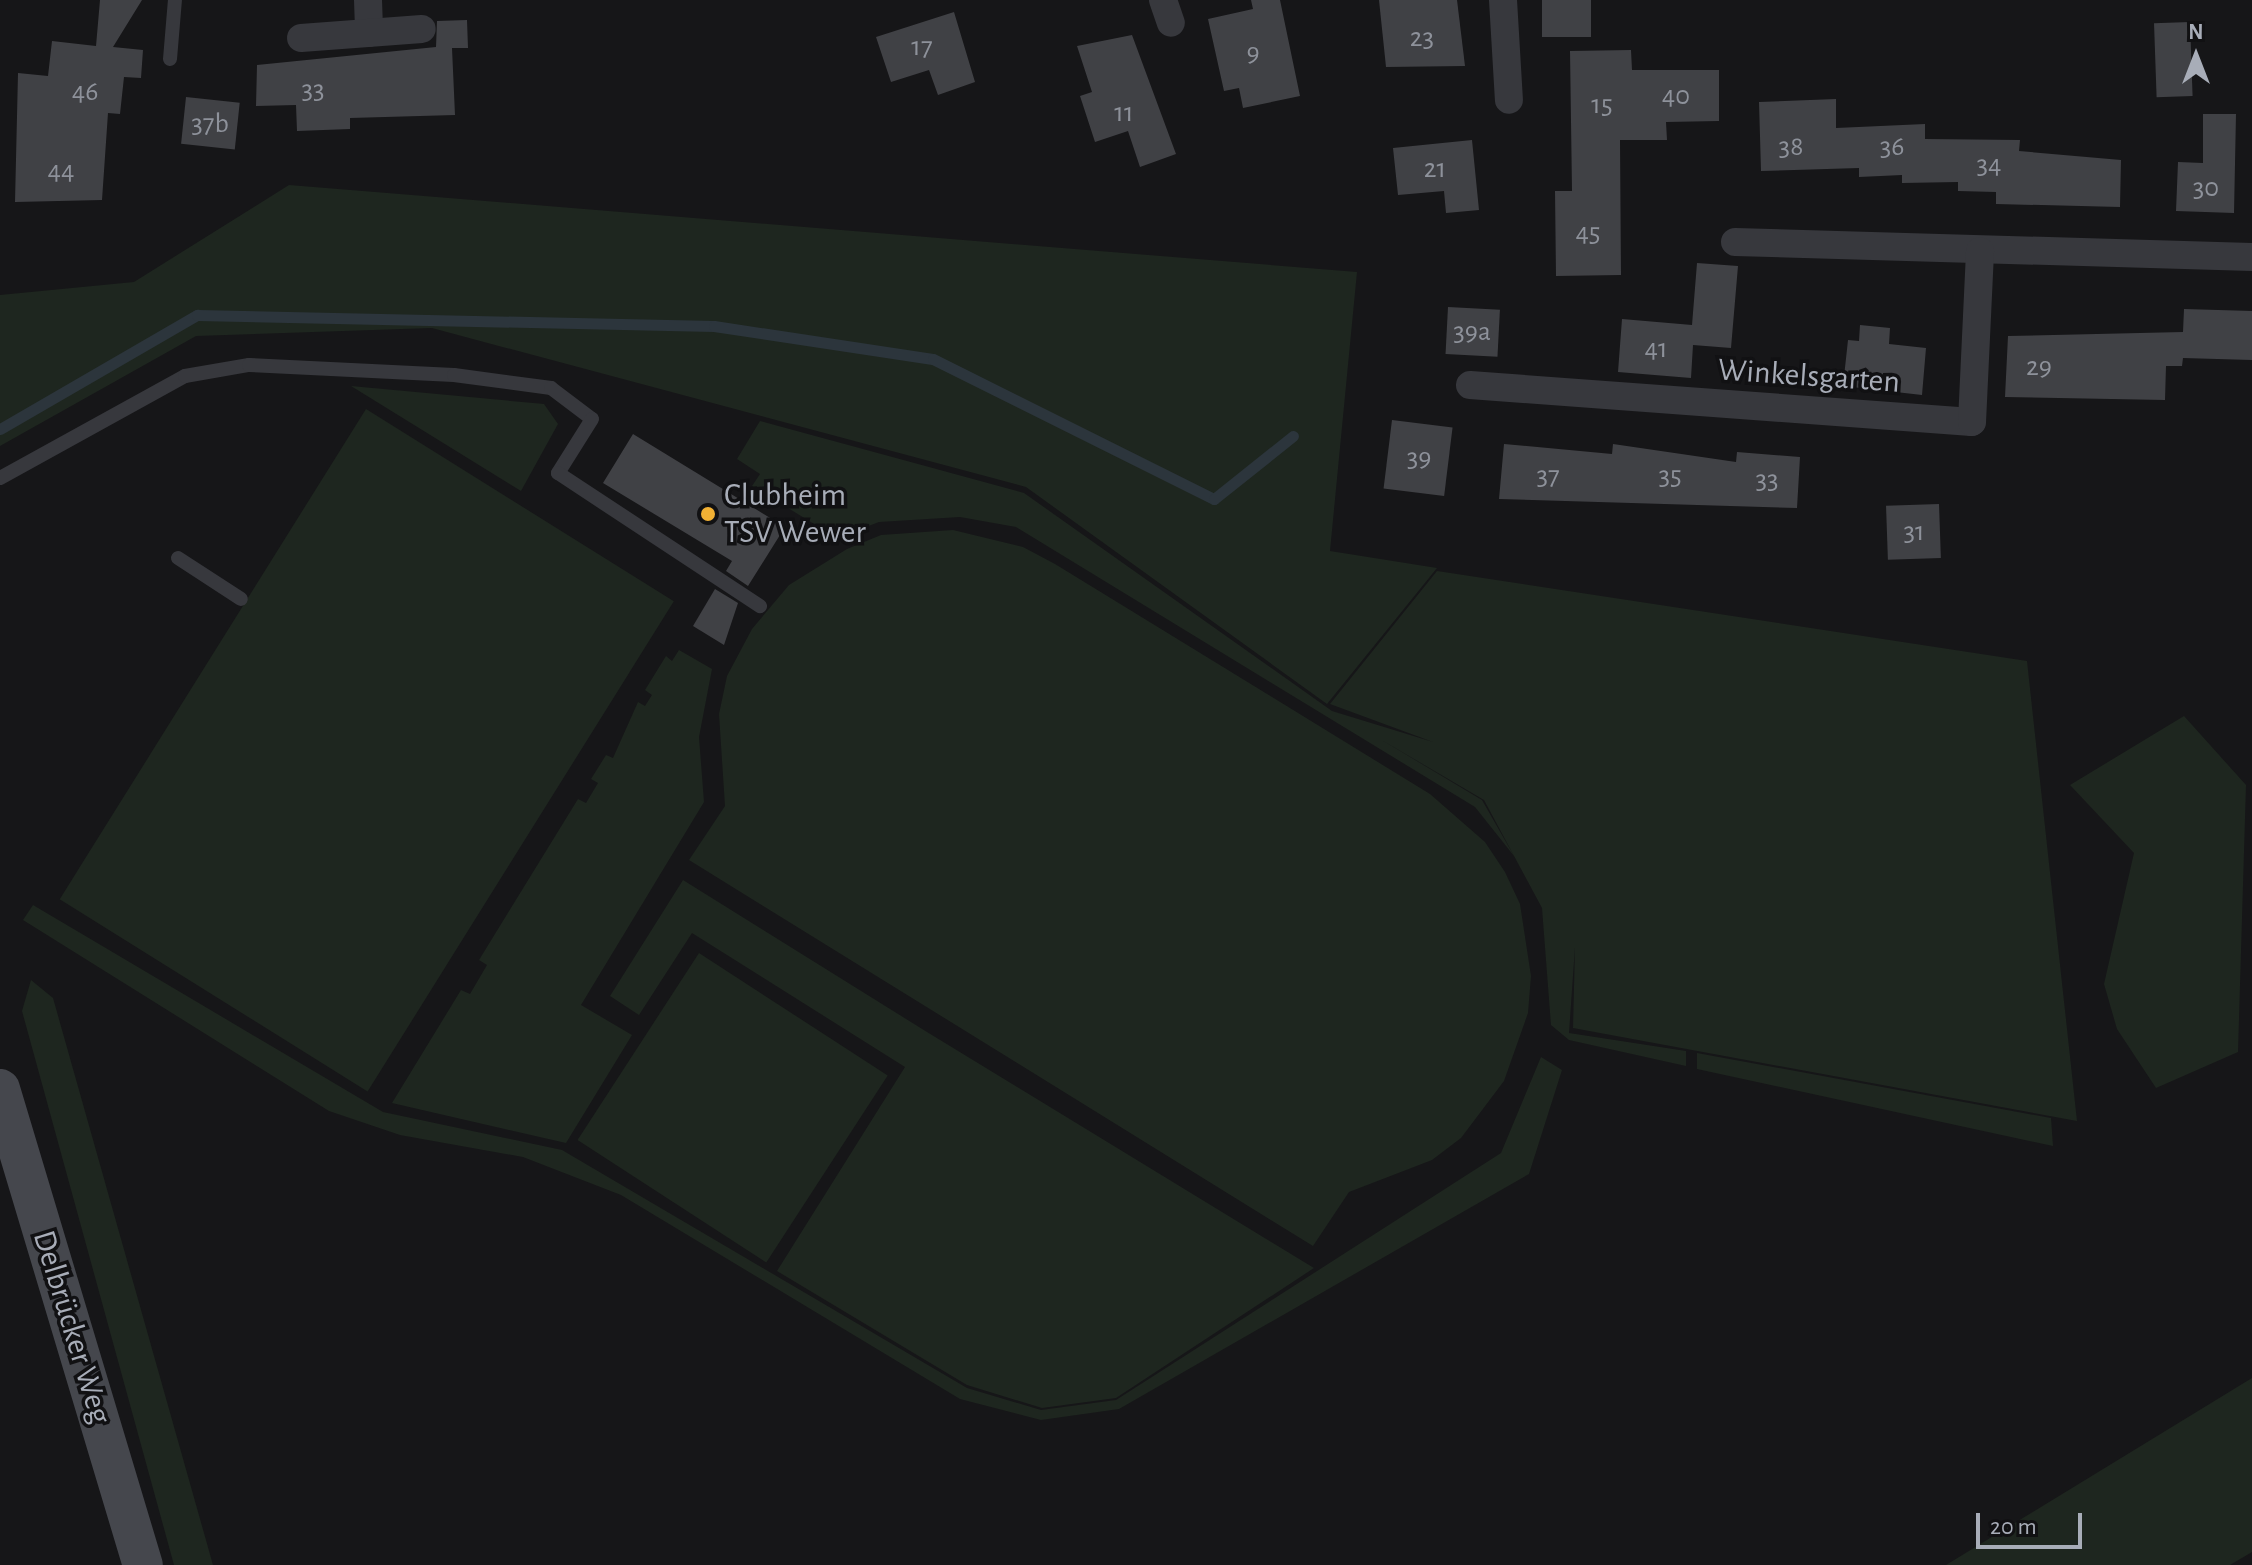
<!DOCTYPE html>
<html>
<head>
<meta charset="utf-8">
<style>
	body { margin:0 }
	#map { position:relative; width:2252px; height:1565px; overflow:hidden; background:#161618; font-family:"Alegreya Sans",sans-serif }
	div>[style] { position:absolute }
	.green>* { inset:0; background:#1e261f; transform-origin:0 0 }
	.stream>* { height:11px; margin:-5.5px; padding:0 5.5px; transform-origin:5.5px; border-radius:5.5px; background:#2c353c }
	.building>* { inset:0; background:#404145; transform-origin:0 0 }
	.lane>* { height:14px; margin:-7px; padding:0 7px; transform-origin:7px; border-radius:7px; background:#37383d }
	.street>* { height:28px; margin:-14px; padding:0 14px; transform-origin:14px; border-radius:14px; background:#37383d }
	.secondary>* { height:40px; margin:-20px; padding:0 20px; transform-origin:20px; border-radius:20px; background:#45474d }
	.dots>* { width:22px; height:22px; translate:-50% -50%; box-sizing:border-box; border:4px solid #111113; border-radius:50% }
	span { translate:-50% -50%; white-space:nowrap; text-align:center; line-height:1.15; -webkit-text-stroke:7px #111113; paint-order:stroke }
	.number-label { font-size:28px; color:#8e929b }
	.number-label span { -webkit-text-stroke-width:0 }
	.street-label { font-size:32px; color:#a8adb8 }
	.poi-label { font-size:32px; color:#a8adb8 }
	.left { translate:0 -50%; text-align:left }
	.north { position:absolute; left:2156px; top:16px; width:80px; height:80px; -webkit-text-stroke:6px #111113; paint-order:stroke; rotate:0deg; font-size:22px; font-weight:700; line-height:32px; text-align:center; color:#a8adb8 }
	.north::after { content:''; display:block; margin:auto; width:28px; height:36px; background:#a8adb8; clip-path:polygon(50% 0,100% 100%,50% 72%,0 100%) }
	.scale { position:absolute; left:1976px; top:1513px; width:106px; height:36px; box-sizing:border-box; border:4px solid #a8adb8; border-top:0; padding-left:10px; font-size:24px; line-height:28px; white-space:nowrap; color:#a8adb8; -webkit-text-stroke:6px #111113; paint-order:stroke }
</style>
</head>
<body>
<div id="map">
	<div class="green">
		<i style="clip-path:polygon(289px 185px,1357px 272px,1330px 551px,1437px 568px,1327px 704px,1026px 487px,432px 328px,196px 336px,0 446px,0 295px,134px 282px)"></i>
		<i style="clip-path:polygon(351px 386px,544px 404px,558px 424px,521px 491px)"></i>
		<i style="left:366px;top:409px;width:363px;height:578px;rotate:32deg"></i>
		<i style="clip-path:polygon(760px 421px,1024px 493px,1332px 711px,1433px 742px,1330px 704px,1437px 571px,2027px 661px,2077px 1121px,1573px 1028px,1575px 947px,1569px 1033px,1686px 1051px,1686px 1066px,1569px 1040px,1551px 1025px,1542px 908px,1484px 800px,1380px 739px,1482px 800px,1514px 856px,1475px 807px,1016px 527px,960px 517px,879px 522px,837px 538px,752px 486px,760px 474px,737px 459px)"></i>
		<i style="clip-path:polygon(953px 530px,1023px 547px,1055px 564px,1430px 794px,1485px 842px,1505px 872px,1520px 904px,1531px 976px,1528px 1013px,1504px 1081px,1461px 1138px,1432px 1160px,1349px 1192px,1313px 1246px,689px 860px,725px 806px,719px 714px,727px 676px,752px 629px,789px 585px,847px 549px,881px 535px)"></i>
		<i style="clip-path:polygon(679px 650px,712px 669px,699px 737px,704px 802px,581px 1005px,632px 1035px,566px 1143px,392px 1103px,461px 990px,470px 994px,487px 965px,479px 960px,578px 799px,586px 803px,598px 783px,591px 779px,606px 755px,613px 758px,638px 702px,645px 706px,652px 695px,645px 690px,666px 656px,672px 661px)"></i>
		<i style="clip-path:polygon(2184px 716px,2246px 785px,2238px 1052px,2156px 1088px,2117px 1029px,2104px 984px,2134px 853px,2070px 785px)"></i>
		<i style="clip-path:polygon(683px 880px,927px 1032px,1314px 1268px,1116px 1398px,1042px 1408px,967px 1385px,777px 1271px,905px 1067px,692px 933px,639px 1015px,610px 996px)"></i>
		<i style="clip-path:polygon(33px 905px,383px 1112px,562px 1150px,967px 1388px,1041px 1410px,1116px 1400px,1501px 1153px,1541px 1057px,1562px 1070px,1529px 1174px,1119px 1409px,1041px 1420px,960px 1399px,621px 1195px,523px 1157px,400px 1135px,329px 1111px,23px 920px)"></i>
		<i style="left:699px;top:953px;width:225px;height:223px;rotate:33deg"></i>
		<i style="clip-path:polygon(31px 980px,53px 998px,213px 1565px,174px 1565px,22px 1011px)"></i>
		<i style="clip-path:polygon(1697px 1053px,2051px 1118px,2053px 1146px,1697px 1069px)"></i>
		<i style="clip-path:polygon(2252px 1378px,2252px 1552px,2230px 1565px,1946px 1565px)"></i>
	</div>
	<div class="stream">
		<i style="left:0;top:429px;width:228px;rotate:-30.1deg"></i>
		<i style="left:197px;top:315px;width:517px;rotate:1.22deg"></i>
		<i style="left:714px;top:326px;width:221px;rotate:8.6deg"></i>
		<i style="left:933px;top:359px;width:314px;rotate:26.5deg"></i>
		<i style="left:1214px;top:499px;width:101px;rotate:-38.6deg"></i>
	</div>
	<div class="building">
		<i style="clip-path:polygon(100px 0,142px 0,113px 47px,143px 50px,141px 78px,124px 77px,120px 114px,108px 113px,102px 200px,15px 202px,18px 73px,48px 76px,52px 41px,96px 46px)"></i>
		<i style="clip-path:polygon(1251px 0,1280px 0,1300px 96px,1243px 108px,1239px 88px,1224px 91px,1208px 19px,1253px 9px)"></i>
		<i style="clip-path:polygon(1379px 0,1457px 0,1465px 66px,1386px 67px)"></i>
		<i style="left:1542px;top:0;width:49px;height:37px"></i>
		<i style="clip-path:polygon(954px 12px,975px 82px,938px 95px,929px 70px,891px 82px,876px 37px)"></i>
		<i style="clip-path:polygon(467px 20px,468px 48px,452px 48px,455px 115px,350px 118px,350px 129px,297px 131px,296px 105px,256px 106px,257px 65px,436px 47px,437px 21px)"></i>
		<i style="left:2190px;top:22px;width:74px;height:36px;rotate:88deg"></i>
		<i style="clip-path:polygon(1132px 35px,1176px 154px,1140px 167px,1128px 131px,1095px 142px,1080px 96px,1092px 92px,1077px 46px)"></i>
		<i style="clip-path:polygon(1631px 50px,1632px 70px,1719px 70px,1719px 121px,1666px 122px,1667px 140px,1620px 140px,1621px 275px,1556px 276px,1555px 191px,1572px 191px,1570px 51px)"></i>
		<i style="left:186px;top:97px;width:54px;height:47px;rotate:6deg"></i>
		<i style="clip-path:polygon(1836px 99px,1836px 128px,1925px 124px,1925px 139px,2020px 140px,2019px 151px,2121px 160px,2120px 207px,1996px 204px,1996px 192px,1958px 191px,1958px 182px,1902px 183px,1902px 175px,1859px 177px,1859px 168px,1761px 171px,1759px 102px)"></i>
		<i style="clip-path:polygon(2203px 114px,2236px 114px,2234px 213px,2176px 211px,2178px 162px,2203px 163px)"></i>
		<i style="clip-path:polygon(1472px 140px,1479px 210px,1446px 213px,1444px 191px,1398px 195px,1393px 148px)"></i>
		<i style="clip-path:polygon(1697px 263px,1738px 266px,1731px 348px,1693px 345px,1691px 378px,1618px 372px,1622px 319px,1692px 325px)"></i>
		<i style="left:1448px;top:307px;width:52px;height:47px;rotate:3deg"></i>
		<i style="clip-path:polygon(2184px 309px,2252px 311px,2252px 360px,2183px 358px,2182px 366px,2166px 366px,2165px 400px,2005px 397px,2008px 336px,2183px 332px)"></i>
		<i style="clip-path:polygon(1860px 325px,1890px 328px,1889px 344px,1926px 348px,1922px 395px,1843px 386px,1848px 340px,1859px 341px)"></i>
		<i style="left:1392px;top:420px;width:61px;height:69px;rotate:7deg"></i>
		<i style="clip-path:polygon(633px 434px,785px 527px,748px 586px,726px 571px,732px 561px,603px 483px)"></i>
		<i style="clip-path:polygon(1504px 444px,1612px 454px,1613px 444px,1736px 462px,1737px 452px,1800px 457px,1797px 508px,1499px 499px)"></i>
		<i style="left:1939px;top:504px;width:54px;height:53px;rotate:88deg"></i>
		<i style="clip-path:polygon(715px 589px,738px 603px,724px 645px,693px 626px)"></i>
	</div>
	<div class="lane">
		<i style="left:170px;top:59px;width:59px;rotate:-85.2deg"></i>
		<i style="left:0;top:478px;width:211px;rotate:-28.9deg"></i>
		<i style="left:185px;top:376px;width:65px;rotate:-9.8deg"></i>
		<i style="left:249px;top:365px;width:205px;rotate:2.8deg"></i>
		<i style="left:454px;top:375px;width:98px;rotate:7.6deg"></i>
		<i style="left:551px;top:388px;width:51px;rotate:37.1deg"></i>
		<i style="left:592px;top:419px;width:64px;rotate:122.2deg"></i>
		<i style="left:558px;top:473px;width:242px;rotate:33.4deg"></i>
		<i style="left:178px;top:558px;width:75px;rotate:33.1deg"></i>
	</div>
	<div class="street">
		<i style="left:368px;top:0;width:33px;rotate:88deg"></i>
		<i style="left:1163px;top:0;width:24px;rotate:71deg"></i>
		<i style="left:1503px;top:0;width:100px;rotate:86.6deg"></i>
		<i style="left:301px;top:38px;width:121px;rotate:-4.3deg"></i>
		<i style="left:1735px;top:242px;width:517px;rotate:1.66deg"></i>
		<i style="left:1470px;top:385px;width:503px;rotate:4.22deg"></i>
		<i style="left:1972px;top:422px;width:171px;rotate:-87.3deg"></i>
	</div>
	<div class="secondary">
		<i style="left:0;top:1089px;width:497px;rotate:73.3deg"></i>
	</div>
	<div class="dots">
		<i style="left:708px;top:514px;background:#f2b134"></i>
	</div>
	<div class="number-label">
		<span style="left:1422px;top:38px">23</span>
		<span style="left:922px;top:47px">17</span>
		<span style="left:1253px;top:53px">9</span>
		<span style="left:313px;top:90px">33</span>
		<span style="left:85px;top:92px">46</span>
		<span style="left:1676px;top:96px">40</span>
		<span style="left:1602px;top:105px">15</span>
		<span style="left:1124px;top:113px">11</span>
		<span style="left:210px;top:124px">37b</span>
		<span style="left:1791px;top:147px">38</span>
		<span style="left:1892px;top:147px">36</span>
		<span style="left:1989px;top:165px">34</span>
		<span style="left:1435px;top:169px">21</span>
		<span style="left:61px;top:171px">44</span>
		<span style="left:2206px;top:188px">30</span>
		<span style="left:1588px;top:233px">45</span>
		<span style="left:1472px;top:332px">39a</span>
		<span style="left:1656px;top:349px">41</span>
		<span style="left:2039px;top:367px">29</span>
		<span style="left:1419px;top:458px">39</span>
		<span style="left:1548px;top:476px">37</span>
		<span style="left:1670px;top:476px">35</span>
		<span style="left:1767px;top:480px">33</span>
		<span style="left:1914px;top:532px">31</span>
	</div>
	<div class="street-label">
		<span style="left:1809px;top:376px;rotate:4deg">Winkelsgarten</span>
		<span style="left:72px;top:1327px;rotate:73deg">Delbrücker Weg</span>
	</div>
	<div class="poi-label">
		<span class="left" style="left:724px;top:514px">Clubheim<br>TSV Wewer</span>
	</div>
	<div class="north">N</div>
	<div class="scale">20 m</div>
</div>
</body>
</html>
